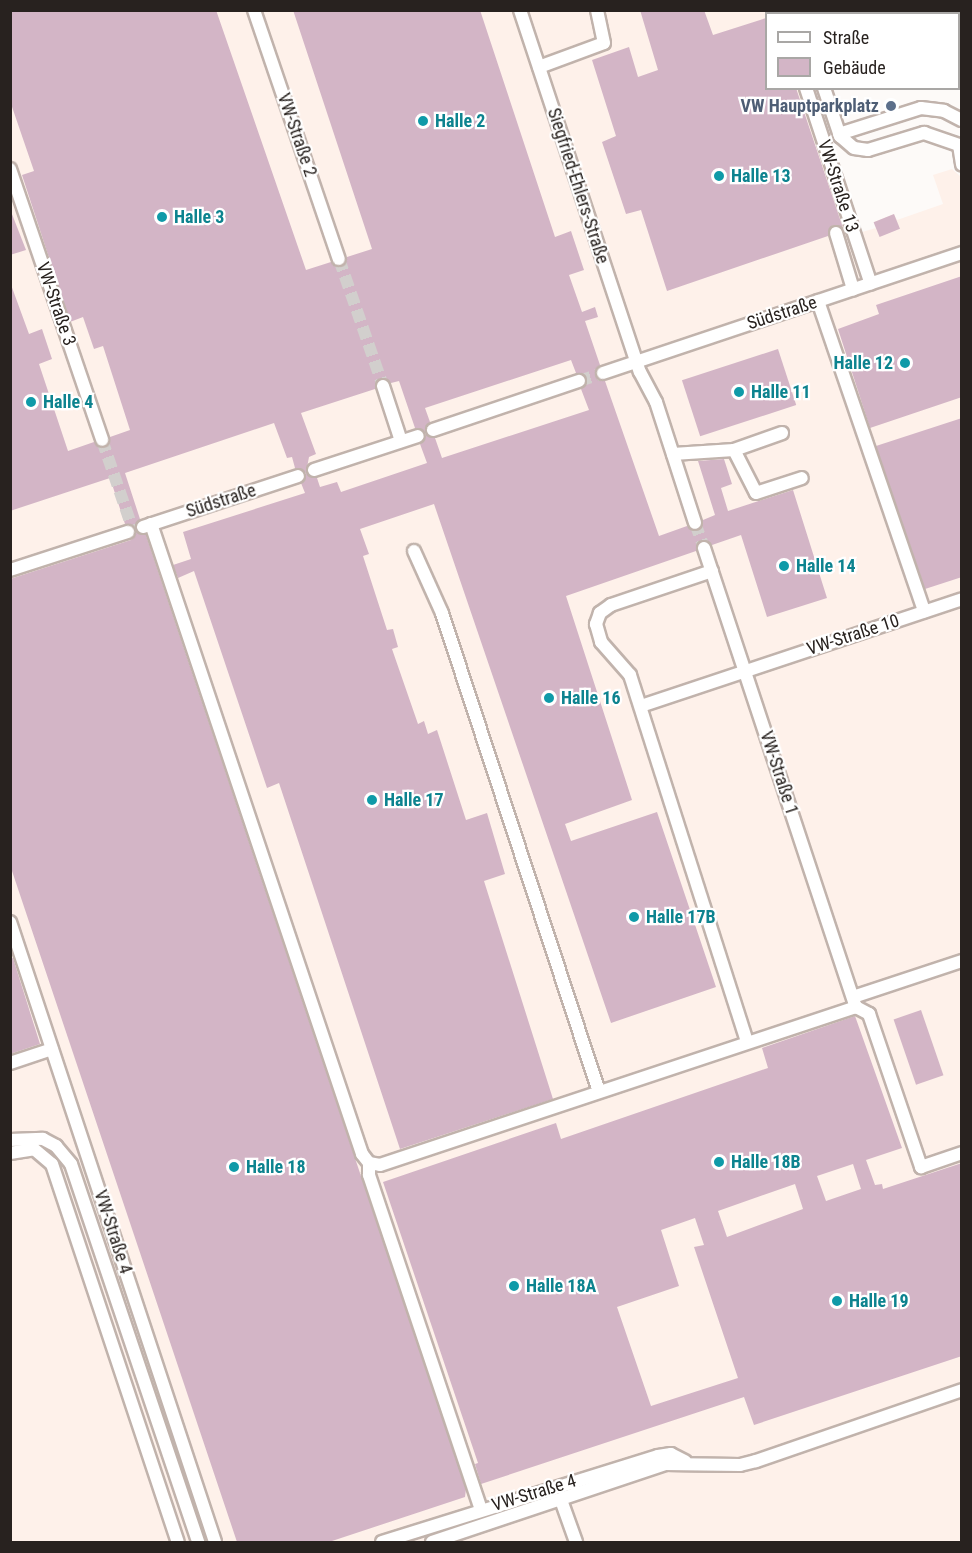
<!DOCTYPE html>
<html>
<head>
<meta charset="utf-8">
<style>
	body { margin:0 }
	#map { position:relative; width:972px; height:1553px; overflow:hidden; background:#fdfaf8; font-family:"Roboto Condensed",sans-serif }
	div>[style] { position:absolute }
	.built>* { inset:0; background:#fef1ea }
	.building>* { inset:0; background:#d3b5c6; transform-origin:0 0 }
	.minor-tunnel>* { height:12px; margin-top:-6px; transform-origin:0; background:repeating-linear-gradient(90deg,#d2cfcd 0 12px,transparent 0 18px) }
	.roads { filter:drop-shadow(2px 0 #c1b3ac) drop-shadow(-2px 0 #c1b3ac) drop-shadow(0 2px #c1b3ac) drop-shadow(0 -2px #c1b3ac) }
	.minor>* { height:12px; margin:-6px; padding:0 6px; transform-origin:6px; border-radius:6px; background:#fff }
	.dots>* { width:16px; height:16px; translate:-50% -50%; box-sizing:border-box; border:3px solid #fff; border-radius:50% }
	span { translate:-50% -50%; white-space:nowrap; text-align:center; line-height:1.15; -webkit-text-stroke:4.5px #fff; paint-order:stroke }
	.service-label { font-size:18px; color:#4e5e75; font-weight:700 }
	.right { translate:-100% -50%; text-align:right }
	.culture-label { font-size:18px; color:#0d838f; font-weight:700 }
	.left { translate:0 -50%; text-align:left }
	.street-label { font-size:18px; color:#28221f }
	.frame { position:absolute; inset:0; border:12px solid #28221f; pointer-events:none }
	.legend { position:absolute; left:765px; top:12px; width:195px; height:78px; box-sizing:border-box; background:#fff; border:2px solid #a9a7a5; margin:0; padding:8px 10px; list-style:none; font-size:18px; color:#28221f }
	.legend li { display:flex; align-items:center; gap:12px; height:30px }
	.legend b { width:30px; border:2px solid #a9a7a5 }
</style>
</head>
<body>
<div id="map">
	<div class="built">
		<i style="clip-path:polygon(11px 11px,788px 11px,789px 13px,766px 14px,766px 88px,814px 89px,862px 232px,876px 228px,874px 222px,894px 214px,897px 220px,943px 204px,933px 175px,952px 169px,961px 177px,961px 1542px,11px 1542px)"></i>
	</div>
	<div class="building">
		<i style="clip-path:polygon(evenodd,10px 10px,216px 10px,306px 270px,331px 262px,341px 267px,347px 257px,372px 249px,293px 10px,480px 10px,555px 237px,571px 231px,584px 270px,569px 275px,582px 312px,595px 307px,598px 317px,585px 321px,600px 365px,595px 375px,605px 381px,659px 536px,687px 526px,698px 531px,703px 520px,715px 515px,698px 461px,724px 459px,732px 484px,721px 488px,728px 511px,793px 490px,827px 598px,767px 617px,741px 535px,712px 545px,701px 540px,696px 551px,566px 596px,632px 800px,565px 824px,571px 841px,657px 812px,716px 987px,611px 1023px,434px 504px,360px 529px,369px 554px,363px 556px,387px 630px,393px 629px,398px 647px,392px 649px,418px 724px,424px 721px,428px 734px,437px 730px,466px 820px,487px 813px,505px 874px,484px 881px,553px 1099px,400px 1149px,279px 783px,267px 788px,194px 571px,178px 578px,173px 565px,191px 559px,183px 532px,305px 493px,301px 483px,306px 473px,295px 468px,292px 457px,287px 458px,274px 423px,125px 473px,140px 519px,135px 528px,125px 524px,110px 478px,10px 511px,10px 282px,29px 334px,42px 329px,52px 359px,39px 364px,68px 451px,94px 442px,104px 448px,110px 437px,130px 430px,103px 346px,94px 349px,83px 317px,70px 322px,22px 175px,34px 171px,10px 101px,10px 10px,571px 360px,576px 373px,587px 378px,581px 389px,589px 410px,442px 458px,435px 438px,426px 434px,420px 444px,427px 463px,341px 492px,337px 482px,320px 487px,317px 478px,306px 473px,309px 457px,316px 454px,301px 413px,375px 389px,380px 378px,391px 383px,399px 381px,415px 428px,425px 432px,430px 422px,425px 408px,571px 360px)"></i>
		<i style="clip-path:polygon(640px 10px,704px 10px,713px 35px,766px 18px,766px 88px,796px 88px,844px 231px,833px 225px,828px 236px,667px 291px,641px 210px,626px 214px,602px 142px,616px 136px,592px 60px,629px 47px,638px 77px,658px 70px)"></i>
		<i style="clip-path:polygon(10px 209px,26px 250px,10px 255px)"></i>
		<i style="left:894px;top:214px;width:16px;height:22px;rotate:68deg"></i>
		<i style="clip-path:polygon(962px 276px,962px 397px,870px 428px,838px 329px,879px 314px,876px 305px)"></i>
		<i style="left:778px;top:349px;width:59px;height:101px;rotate:72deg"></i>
		<i style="clip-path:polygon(962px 418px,962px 577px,925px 589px,876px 446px)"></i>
		<i style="clip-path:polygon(136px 531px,146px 535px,158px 571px,466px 1489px,465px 1497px,329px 1542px,237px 1542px,10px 865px,10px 579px,131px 540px)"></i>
		<i style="clip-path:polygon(13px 958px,40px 1044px,10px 1054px,10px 959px)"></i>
		<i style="left:921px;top:1010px;width:69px;height:29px;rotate:71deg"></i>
		<i style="clip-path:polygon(evenodd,855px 1016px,902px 1148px,866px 1160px,875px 1185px,882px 1184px,883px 1189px,962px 1163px,962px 1356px,754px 1425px,744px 1397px,481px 1484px,475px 1464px,478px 1463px,383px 1182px,556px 1123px,561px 1139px,768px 1068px,762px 1048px,855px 1016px,853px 1164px,861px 1189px,826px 1201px,817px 1176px,853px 1164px,855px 1016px,795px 1184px,803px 1209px,727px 1237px,718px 1211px,795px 1184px,855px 1016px,695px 1218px,704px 1245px,694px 1247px,738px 1378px,651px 1406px,617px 1307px,679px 1286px,661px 1230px,695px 1218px)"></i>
	</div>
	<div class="minor-tunnel">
		<i style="left:339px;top:259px;width:134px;rotate:70.9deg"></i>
		<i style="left:579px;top:381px;width:25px;rotate:-18deg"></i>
		<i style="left:102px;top:440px;width:95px;rotate:71deg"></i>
		<i style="left:695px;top:523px;width:27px;rotate:70deg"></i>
	</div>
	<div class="roads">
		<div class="minor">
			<i style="left:254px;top:10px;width:263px;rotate:71.2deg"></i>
			<i style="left:520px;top:10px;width:381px;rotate:71.7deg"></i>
			<i style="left:640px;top:372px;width:34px;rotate:62deg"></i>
			<i style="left:656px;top:402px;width:127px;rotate:72.1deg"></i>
			<i style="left:780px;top:10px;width:4px;rotate:76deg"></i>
			<i style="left:797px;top:10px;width:4px;rotate:76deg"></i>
			<i style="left:539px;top:67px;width:69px;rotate:-20.3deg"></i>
			<i style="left:604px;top:43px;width:34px;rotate:-102deg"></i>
			<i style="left:806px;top:88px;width:206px;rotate:71.7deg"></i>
			<i style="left:824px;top:88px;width:51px;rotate:71.6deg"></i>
			<i style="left:840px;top:136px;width:18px;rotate:41deg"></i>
			<i style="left:854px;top:148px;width:14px;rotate:8deg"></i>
			<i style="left:868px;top:150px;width:59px;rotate:-16.9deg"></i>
			<i style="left:924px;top:133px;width:40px;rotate:18.9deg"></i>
			<i style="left:839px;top:134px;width:86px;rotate:-17.6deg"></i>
			<i style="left:921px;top:108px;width:23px;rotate:7deg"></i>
			<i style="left:944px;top:111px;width:20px;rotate:27deg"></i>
			<i style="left:959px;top:145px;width:20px;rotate:81deg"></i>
			<i style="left:10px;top:169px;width:286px;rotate:71.2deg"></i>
			<i style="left:836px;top:233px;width:59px;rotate:73.1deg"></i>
			<i style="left:818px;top:301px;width:328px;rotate:71.1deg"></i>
			<i style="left:603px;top:373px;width:379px;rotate:-18.5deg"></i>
			<i style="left:383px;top:386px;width:58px;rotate:71.9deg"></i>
			<i style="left:433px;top:430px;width:154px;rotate:-18.6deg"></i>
			<i style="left:734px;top:450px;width:48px;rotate:62.9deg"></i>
			<i style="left:756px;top:493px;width:48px;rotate:-18.1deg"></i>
			<i style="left:673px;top:454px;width:61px;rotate:-3.8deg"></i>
			<i style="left:734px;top:450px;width:51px;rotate:-19.5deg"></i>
			<i style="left:314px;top:470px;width:109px;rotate:-18.1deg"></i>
			<i style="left:151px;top:524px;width:664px;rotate:71.48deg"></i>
			<i style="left:362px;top:1154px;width:11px;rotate:52deg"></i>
			<i style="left:369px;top:1163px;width:11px;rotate:10deg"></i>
			<i style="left:380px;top:1165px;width:502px;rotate:-18.36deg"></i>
			<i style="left:143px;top:527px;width:163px;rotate:-18.2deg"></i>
			<i style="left:704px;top:548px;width:484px;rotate:71.7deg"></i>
			<i style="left:856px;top:1007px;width:15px;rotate:28deg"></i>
			<i style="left:869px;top:1014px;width:162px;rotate:71.2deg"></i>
			<i style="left:921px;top:1167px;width:43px;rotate:-18.9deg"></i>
			<i style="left:414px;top:551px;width:68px;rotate:65.7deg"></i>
			<i style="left:442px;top:613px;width:504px;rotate:71.85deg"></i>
			<i style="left:10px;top:570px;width:124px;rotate:-17.9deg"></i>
			<i style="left:712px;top:571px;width:107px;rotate:161.4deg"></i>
			<i style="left:611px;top:605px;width:14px;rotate:144deg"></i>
			<i style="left:600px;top:613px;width:12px;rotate:110deg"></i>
			<i style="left:596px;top:624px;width:19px;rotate:74deg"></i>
			<i style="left:601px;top:642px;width:44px;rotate:48.7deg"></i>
			<i style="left:630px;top:675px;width:385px;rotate:72.3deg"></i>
			<i style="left:641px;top:706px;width:338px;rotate:-18.4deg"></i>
			<i style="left:10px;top:922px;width:653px;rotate:71.7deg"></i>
			<i style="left:853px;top:997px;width:115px;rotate:-18.3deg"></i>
			<i style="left:10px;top:1063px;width:44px;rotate:-18.4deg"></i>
			<i style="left:10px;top:1140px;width:33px;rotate:-2deg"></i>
			<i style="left:43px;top:1139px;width:15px;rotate:28deg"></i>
			<i style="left:56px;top:1146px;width:23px;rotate:50deg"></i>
			<i style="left:71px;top:1164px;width:399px;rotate:71.4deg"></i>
			<i style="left:10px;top:1153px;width:24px;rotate:-9deg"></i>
			<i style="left:34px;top:1149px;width:23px;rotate:40deg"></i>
			<i style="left:52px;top:1164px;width:398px;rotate:71.6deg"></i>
			<i style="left:369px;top:1163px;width:12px;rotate:90deg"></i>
			<i style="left:369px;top:1175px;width:352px;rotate:71.5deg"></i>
			<i style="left:561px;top:1500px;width:45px;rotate:70.3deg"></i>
			<i style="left:382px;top:1542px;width:289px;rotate:-17.3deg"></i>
			<i style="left:658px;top:1456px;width:13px;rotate:-9deg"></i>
			<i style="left:671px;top:1454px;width:16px;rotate:27deg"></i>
			<i style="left:432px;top:1542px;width:246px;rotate:-18.5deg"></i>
			<i style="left:665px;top:1464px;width:75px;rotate:0.8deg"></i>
			<i style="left:740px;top:1465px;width:16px;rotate:-14deg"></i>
			<i style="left:756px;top:1461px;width:218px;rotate:-19deg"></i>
		</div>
	</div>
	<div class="dots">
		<i style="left:891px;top:106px;background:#5c6f8a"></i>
		<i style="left:423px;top:121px;background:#0f9aa8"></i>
		<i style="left:719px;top:176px;background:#0f9aa8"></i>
		<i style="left:162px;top:217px;background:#0f9aa8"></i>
		<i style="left:905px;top:363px;background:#0f9aa8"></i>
		<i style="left:739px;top:392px;background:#0f9aa8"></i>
		<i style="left:31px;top:402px;background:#0f9aa8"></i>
		<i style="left:784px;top:566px;background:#0f9aa8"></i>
		<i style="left:549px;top:698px;background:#0f9aa8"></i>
		<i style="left:372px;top:800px;background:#0f9aa8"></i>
		<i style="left:634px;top:917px;background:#0f9aa8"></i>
		<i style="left:719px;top:1162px;background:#0f9aa8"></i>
		<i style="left:234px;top:1167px;background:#0f9aa8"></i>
		<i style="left:514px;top:1286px;background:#0f9aa8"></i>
		<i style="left:837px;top:1301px;background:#0f9aa8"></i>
	</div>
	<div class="service-label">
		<span class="right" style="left:879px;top:106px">VW Hauptparkplatz</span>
	</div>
	<div class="culture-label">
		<span class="left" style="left:435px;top:121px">Halle 2</span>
		<span class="left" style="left:731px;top:176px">Halle 13</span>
		<span class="left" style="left:174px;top:217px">Halle 3</span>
		<span class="right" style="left:893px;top:363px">Halle 12</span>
		<span class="left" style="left:751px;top:392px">Halle 11</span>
		<span class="left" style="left:43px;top:402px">Halle 4</span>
		<span class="left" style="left:796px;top:566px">Halle 14</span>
		<span class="left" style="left:561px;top:698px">Halle 16</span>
		<span class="left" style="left:384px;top:800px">Halle 17</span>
		<span class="left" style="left:646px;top:917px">Halle 17B</span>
		<span class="left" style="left:731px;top:1162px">Halle 18B</span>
		<span class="left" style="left:246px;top:1167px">Halle 18</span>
		<span class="left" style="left:526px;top:1286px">Halle 18A</span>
		<span class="left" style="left:849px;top:1301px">Halle 19</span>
	</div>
	<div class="street-label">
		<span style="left:297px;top:135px;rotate:71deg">VW-Straße 2</span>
		<span style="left:578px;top:186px;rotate:72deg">Siegfried-Ehlers-Straße</span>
		<span style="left:838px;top:186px;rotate:72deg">VW-Straße 13</span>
		<span style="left:56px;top:304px;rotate:71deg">VW-Straße 3</span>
		<span style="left:782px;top:313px;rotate:-18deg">Südstraße</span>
		<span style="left:221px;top:501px;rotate:-18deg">Südstraße</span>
		<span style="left:853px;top:635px;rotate:-18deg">VW-Straße 10</span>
		<span style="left:779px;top:773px;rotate:72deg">VW-Straße 1</span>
		<span style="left:113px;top:1232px;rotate:72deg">VW-Straße 4</span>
		<span style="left:534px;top:1493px;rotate:-17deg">VW-Straße 4</span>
	</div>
	<div class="frame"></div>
	<ul class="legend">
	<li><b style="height:8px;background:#fff"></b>Straße</li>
	<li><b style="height:16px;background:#d3b5c6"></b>Gebäude</li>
	</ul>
</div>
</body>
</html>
